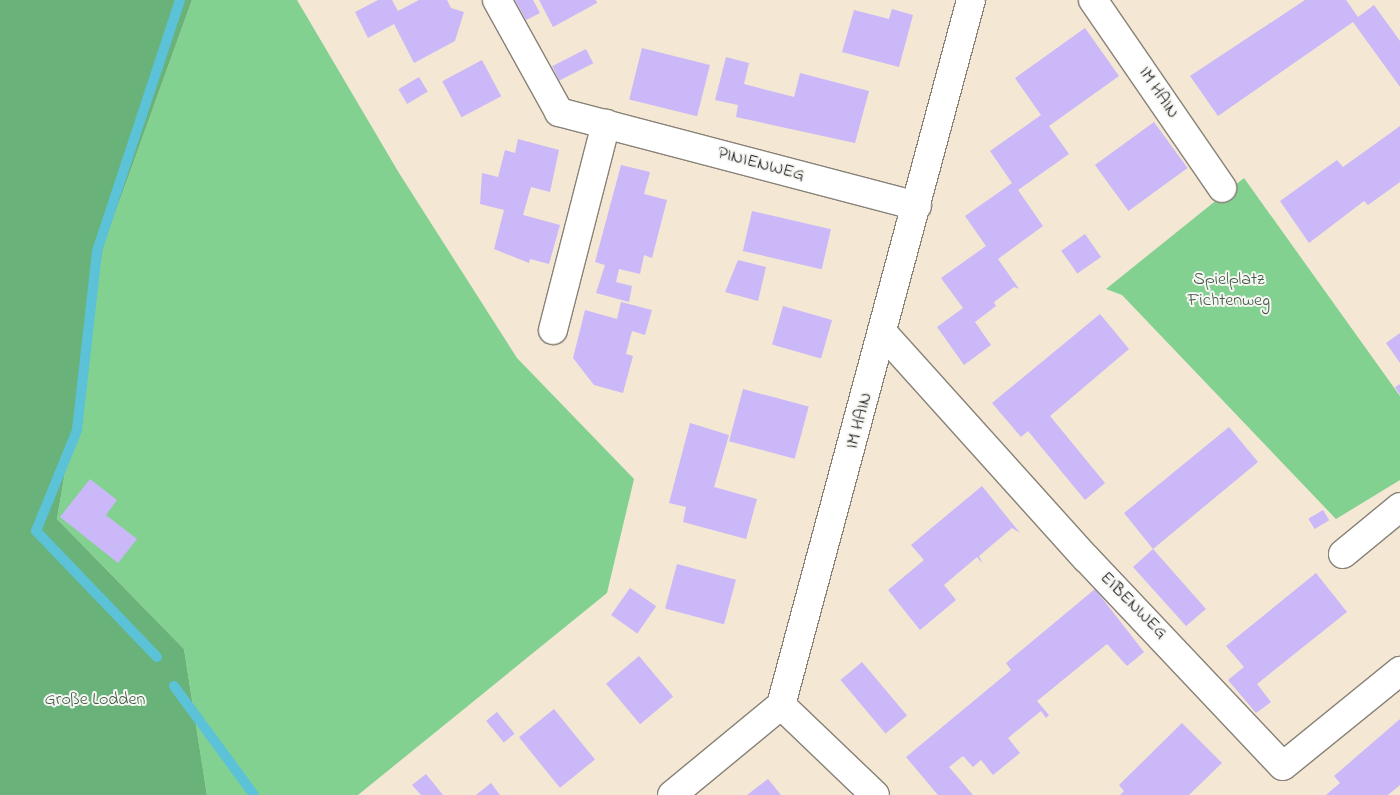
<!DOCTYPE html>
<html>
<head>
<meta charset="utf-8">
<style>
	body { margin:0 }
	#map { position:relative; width:1400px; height:795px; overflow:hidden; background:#f4e7d4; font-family:"Indie Flower",sans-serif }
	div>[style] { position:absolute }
	.green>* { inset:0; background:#82d190 }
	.forest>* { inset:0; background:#69b37a }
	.stream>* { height:10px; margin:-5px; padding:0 5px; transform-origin:5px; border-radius:5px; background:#5bc2d8 }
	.building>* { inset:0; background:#cab8f8; transform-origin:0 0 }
	.roads { filter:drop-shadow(1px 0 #888278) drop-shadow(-1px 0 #888278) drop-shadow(0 1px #888278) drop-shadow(0 -1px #888278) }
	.street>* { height:28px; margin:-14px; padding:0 14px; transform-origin:14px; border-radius:14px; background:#fff }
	span { translate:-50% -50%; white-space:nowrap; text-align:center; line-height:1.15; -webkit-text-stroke:4px #f6f6f2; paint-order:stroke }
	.street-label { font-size:18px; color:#1c1c1c }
	.park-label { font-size:18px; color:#405b45 }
</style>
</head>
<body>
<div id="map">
	<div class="green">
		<i style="clip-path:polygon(192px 0,297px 0,399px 173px,517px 358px,634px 479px,607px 593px,358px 795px,207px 795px,184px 649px,57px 519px,104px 244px)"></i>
		<i style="clip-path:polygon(1244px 178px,1400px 396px,1400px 480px,1336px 519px,1122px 295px,1106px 289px)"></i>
	</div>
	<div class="forest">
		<i style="clip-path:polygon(0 0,192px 0,104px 244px,57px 519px,184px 649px,207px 795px,0 795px)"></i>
	</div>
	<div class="stream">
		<i style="left:157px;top:657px;width:175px;rotate:-133.8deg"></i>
		<i style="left:36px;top:531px;width:109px;rotate:-67.9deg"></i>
		<i style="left:77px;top:430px;width:180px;rotate:-83.6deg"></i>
		<i style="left:97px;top:251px;width:264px;rotate:-71.7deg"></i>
		<i style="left:174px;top:686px;width:135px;rotate:53.7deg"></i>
	</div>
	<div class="building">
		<i style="clip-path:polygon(378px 0,392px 0,398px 11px,419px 0,447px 0,451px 8px,464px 12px,455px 41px,414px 63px,394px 24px,368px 38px,355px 12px)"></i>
		<i style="clip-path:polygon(515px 0,533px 0,540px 13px,526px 20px)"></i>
		<i style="clip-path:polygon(539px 0,596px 0,597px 3px,553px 27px)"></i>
		<i style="clip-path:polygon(1305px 0,1346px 0,1358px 17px,1374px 5px,1400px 41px,1400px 87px,1353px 22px,1218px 116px,1190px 76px)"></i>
		<i style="clip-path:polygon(892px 9px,913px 15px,899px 67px,842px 52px,854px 10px,889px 19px)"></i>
		<i style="clip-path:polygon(1085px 28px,1119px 76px,1049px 126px,1069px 154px,1018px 190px,1043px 226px,998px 259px,1019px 289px,1014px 287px,994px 302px,996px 306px,975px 322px,991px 345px,964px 365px,937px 327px,963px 308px,941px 278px,986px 246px,965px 216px,1012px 183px,990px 151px,1041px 115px,1015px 78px)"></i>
		<i style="left:642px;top:48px;width:70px;height:53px;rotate:14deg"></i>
		<i style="left:586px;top:49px;width:16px;height:38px;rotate:63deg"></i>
		<i style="clip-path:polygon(726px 57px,749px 63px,744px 84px,794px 97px,800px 73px,869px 91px,855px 143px,736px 117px,738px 105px,715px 100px)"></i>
		<i style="left:482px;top:60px;width:41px;height:45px;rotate:62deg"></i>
		<i style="left:419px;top:77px;width:17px;height:24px;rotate:59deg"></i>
		<i style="left:1154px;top:122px;width:57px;height:73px;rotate:54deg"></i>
		<i style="clip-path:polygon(1400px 126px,1400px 182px,1368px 205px,1364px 201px,1309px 243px,1280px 201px,1337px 160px,1343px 167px)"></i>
		<i style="clip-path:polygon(518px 139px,559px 150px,550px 192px,531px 187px,523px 215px,560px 225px,549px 264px,530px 259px,529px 263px,494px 249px,504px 210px,480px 204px,482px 173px,498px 177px,505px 150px,515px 153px)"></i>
		<i style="clip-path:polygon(621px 165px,650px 172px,644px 194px,667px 200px,652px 258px,644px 255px,640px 274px,619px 269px,616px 282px,632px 286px,629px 302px,596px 293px,605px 265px,595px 262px)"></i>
		<i style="left:752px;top:211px;width:81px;height:41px;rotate:13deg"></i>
		<i style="left:1085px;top:234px;width:28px;height:29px;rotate:55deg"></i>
		<i style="clip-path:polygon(738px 260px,766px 267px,758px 301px,725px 292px)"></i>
		<i style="clip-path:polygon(621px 302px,652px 310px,645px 335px,632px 331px,626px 354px,633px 356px,623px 393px,594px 385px,573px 358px,585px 310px,617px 319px)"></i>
		<i style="left:783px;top:306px;width:51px;height:40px;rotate:16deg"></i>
		<i style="clip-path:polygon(1100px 314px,1129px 349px,1050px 416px,1105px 483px,1085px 500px,1028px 431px,1021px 437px,992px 403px)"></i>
		<i style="clip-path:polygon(1400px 333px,1400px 363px,1386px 343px)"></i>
		<i style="clip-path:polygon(1400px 384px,1400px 395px,1395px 387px)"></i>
		<i style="left:743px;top:389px;width:68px;height:54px;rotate:15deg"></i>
		<i style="clip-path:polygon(690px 423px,729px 435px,714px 487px,757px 499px,746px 539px,683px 522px,686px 507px,669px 503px)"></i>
		<i style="clip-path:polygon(1229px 427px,1258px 462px,1153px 549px,1206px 609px,1186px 626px,1133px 567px,1153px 549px,1124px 513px)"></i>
		<i style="clip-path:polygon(90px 479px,117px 500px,106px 515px,137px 539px,118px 563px,60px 517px)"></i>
		<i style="clip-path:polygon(982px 486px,1020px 533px,1012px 528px,979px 556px,983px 564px,977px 557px,944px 585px,956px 600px,920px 630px,888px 590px,924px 560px,911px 545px)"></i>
		<i style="left:1323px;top:510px;width:12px;height:17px;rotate:59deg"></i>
		<i style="left:677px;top:564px;width:61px;height:46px;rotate:15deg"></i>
		<i style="clip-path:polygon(1316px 573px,1347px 612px,1257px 684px,1271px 702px,1256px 713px,1228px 680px,1244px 667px,1226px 646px)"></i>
		<i style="left:630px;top:588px;width:32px;height:33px;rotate:35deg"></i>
		<i style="clip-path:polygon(1095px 589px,1144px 652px,1127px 666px,1107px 644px,1037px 701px,1049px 715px,1046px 718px,1041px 711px,1008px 738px,1020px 753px,993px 775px,981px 760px,973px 767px,963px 756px,949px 767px,973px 795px,938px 795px,906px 757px,1011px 670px,1006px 663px)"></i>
		<i style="left:639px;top:656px;width:53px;height:43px;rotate:50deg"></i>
		<i style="left:862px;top:662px;width:70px;height:28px;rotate:50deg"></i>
		<i style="left:554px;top:709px;width:65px;height:45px;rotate:51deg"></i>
		<i style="left:497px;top:712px;width:28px;height:14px;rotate:51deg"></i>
		<i style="clip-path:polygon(1400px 719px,1400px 785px,1388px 795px,1326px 795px,1340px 783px,1334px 776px)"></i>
		<i style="clip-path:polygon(1182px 723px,1222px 763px,1189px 795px,1120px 795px,1124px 791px,1119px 785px)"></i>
		<i style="clip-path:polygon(426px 774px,443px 795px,421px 795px,412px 785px)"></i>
		<i style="clip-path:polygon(768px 779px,781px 795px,747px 795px)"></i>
		<i style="clip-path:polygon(491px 783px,500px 795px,476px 795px)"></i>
	</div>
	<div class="roads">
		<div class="street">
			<i style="left:497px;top:0;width:128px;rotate:61deg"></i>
			<i style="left:559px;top:112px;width:370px;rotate:14.7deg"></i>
			<i style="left:1093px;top:0;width:228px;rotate:55.5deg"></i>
			<i style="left:553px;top:330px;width:213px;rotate:-75.6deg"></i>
			<i style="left:884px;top:334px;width:302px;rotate:48deg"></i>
			<i style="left:1086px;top:558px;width:286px;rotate:46.6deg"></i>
			<i style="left:1283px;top:766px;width:151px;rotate:-39.1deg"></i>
			<i style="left:1343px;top:554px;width:74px;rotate:-39.5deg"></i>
			<i style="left:781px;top:705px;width:130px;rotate:43.8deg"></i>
			<i style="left:672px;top:795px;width:141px;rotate:-39.5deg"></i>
			<i style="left:781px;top:705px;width:730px;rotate:-74.92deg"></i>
		</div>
	</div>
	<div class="street-label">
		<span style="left:1158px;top:93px;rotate:56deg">IM HAIN</span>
		<span style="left:761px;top:165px;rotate:15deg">PINIENWEG</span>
		<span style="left:860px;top:421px;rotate:-75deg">IM HAIN</span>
		<span style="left:1133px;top:606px;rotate:45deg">EIBENWEG</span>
	</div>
	<div class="park-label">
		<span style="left:1229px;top:291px">Spielplatz<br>Fichtenweg</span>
		<span style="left:95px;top:700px">Große Lodden</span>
	</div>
</div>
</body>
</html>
